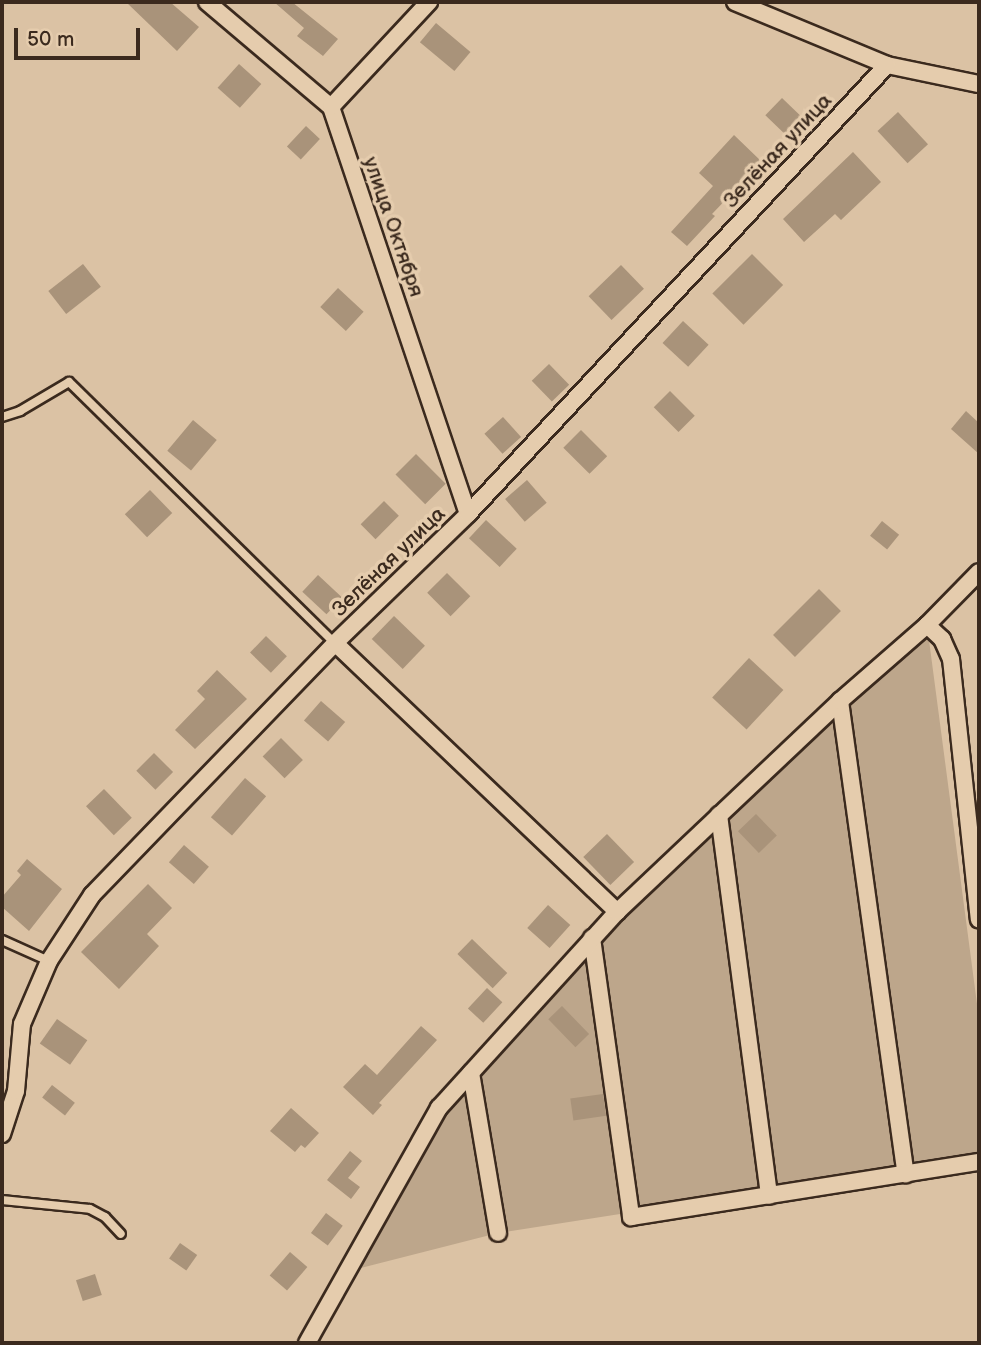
<!DOCTYPE html>
<html>
<head>
<meta charset="utf-8">
<style>
	body { margin:0 }
	#map { position:relative; width:981px; height:1345px; overflow:hidden; background:#dbc2a4; font-family:"Balsamiq Sans",sans-serif }
	div>[style] { position:absolute }
	.green>* { inset:0; background:#bda68b }
	.building>* { inset:0; background:#a9937a; transform-origin:0 0 }
	.roads { filter:drop-shadow(2px 0 #3b2a1e) drop-shadow(-2px 0 #3b2a1e) drop-shadow(0 2px #3b2a1e) drop-shadow(0 -2px #3b2a1e) }
	.lane>* { height:8px; margin:-4px; padding:0 4px; transform-origin:4px; border-radius:4px; background:#e5ccad }
	.street>* { height:16px; margin:-8px; padding:0 8px; transform-origin:8px; border-radius:8px; background:#e5ccad }
	span { translate:-50% -50%; white-space:nowrap; text-align:center; line-height:1.15; -webkit-text-stroke:7px #e5ccad; paint-order:stroke }
	.street-label { font-size:21px; color:#3b2a1e }
	.frame { position:absolute; inset:0; border:4px solid #3b2a1e; pointer-events:none }
	.scale { position:absolute; left:14px; top:28px; width:126px; height:32px; box-sizing:border-box; border:4px solid #3b2a1e; border-top:0; padding-left:9px; font-size:21px; line-height:24px; white-space:nowrap; color:#3b2a1e; -webkit-text-stroke:5px #e5ccad; paint-order:stroke }
</style>
</head>
<body>
<div id="map">
	<div class="green">
		<i style="clip-path:polygon(927px 625px,979px 1019px,979px 1158px,498px 1233px,349px 1271px,439px 1108px,592px 938px)"></i>
	</div>
	<div class="building">
		<i style="clip-path:polygon(126px 2px,170px 2px,199px 27px,177px 51px)"></i>
		<i style="clip-path:polygon(274px 2px,292px 2px,338px 39px,323px 56px,297px 36px,304px 28px)"></i>
		<i style="left:436px;top:23px;width:45px;height:25px;rotate:40deg"></i>
		<i style="left:239px;top:64px;width:30px;height:32px;rotate:42deg"></i>
		<i style="left:782px;top:98px;width:30px;height:24px;rotate:44deg"></i>
		<i style="left:898px;top:112px;width:44px;height:28px;rotate:47deg"></i>
		<i style="left:306px;top:126px;width:19px;height:28px;rotate:43deg"></i>
		<i style="clip-path:polygon(734px 135px,762px 162px,712px 214px,715px 216px,687px 246px,671px 232px,713px 186px,699px 173px)"></i>
		<i style="clip-path:polygon(853px 152px,881px 182px,841px 220px,835px 214px,804px 242px,783px 219px)"></i>
		<i style="left:752px;top:254px;width:44px;height:56px;rotate:45deg"></i>
		<i style="left:83px;top:264px;width:29px;height:44px;rotate:52deg"></i>
		<i style="left:621px;top:265px;width:33px;height:45px;rotate:46deg"></i>
		<i style="left:338px;top:288px;width:35px;height:26px;rotate:43deg"></i>
		<i style="left:683px;top:321px;width:35px;height:30px;rotate:43deg"></i>
		<i style="left:549px;top:364px;width:29px;height:24px;rotate:46deg"></i>
		<i style="left:670px;top:391px;width:35px;height:23px;rotate:45deg"></i>
		<i style="clip-path:polygon(966px 411px,979px 423px,979px 454px,951px 429px)"></i>
		<i style="left:503px;top:417px;width:27px;height:25px;rotate:48deg"></i>
		<i style="left:193px;top:420px;width:31px;height:40px;rotate:40deg"></i>
		<i style="left:581px;top:430px;width:37px;height:25px;rotate:45deg"></i>
		<i style="left:416px;top:454px;width:42px;height:29px;rotate:45deg"></i>
		<i style="left:527px;top:480px;width:30px;height:29px;rotate:49deg"></i>
		<i style="left:150px;top:490px;width:32px;height:35px;rotate:46deg"></i>
		<i style="left:384px;top:501px;width:21px;height:33px;rotate:45deg"></i>
		<i style="left:486px;top:520px;width:42px;height:25px;rotate:43deg"></i>
		<i style="left:882px;top:521px;width:22px;height:19px;rotate:39deg"></i>
		<i style="left:447px;top:573px;width:33px;height:28px;rotate:45deg"></i>
		<i style="left:318px;top:575px;width:33px;height:23px;rotate:43deg"></i>
		<i style="left:819px;top:589px;width:31px;height:65px;rotate:45deg"></i>
		<i style="left:394px;top:616px;width:43px;height:32px;rotate:44deg"></i>
		<i style="left:266px;top:636px;width:29px;height:23px;rotate:44deg"></i>
		<i style="left:749px;top:658px;width:47px;height:54px;rotate:43deg"></i>
		<i style="clip-path:polygon(217px 670px,247px 699px,195px 749px,175px 730px,205px 699px,197px 691px)"></i>
		<i style="left:321px;top:701px;width:32px;height:26px;rotate:41deg"></i>
		<i style="left:281px;top:738px;width:31px;height:26px;rotate:45deg"></i>
		<i style="left:154px;top:753px;width:27px;height:25px;rotate:45deg"></i>
		<i style="left:245px;top:778px;width:28px;height:52px;rotate:41deg"></i>
		<i style="left:104px;top:789px;width:40px;height:25px;rotate:46deg"></i>
		<i style="left:756px;top:814px;width:30px;height:25px;rotate:46deg"></i>
		<i style="left:607px;top:834px;width:39px;height:33px;rotate:46deg"></i>
		<i style="left:184px;top:845px;width:33px;height:23px;rotate:41deg"></i>
		<i style="clip-path:polygon(27px 859px,62px 889px,29px 931px,2px 907px,2px 897px,21px 875px,17px 871px)"></i>
		<i style="clip-path:polygon(148px 884px,172px 908px,147px 934px,159px 946px,119px 989px,81px 952px)"></i>
		<i style="left:548px;top:905px;width:30px;height:31px;rotate:42deg"></i>
		<i style="left:472px;top:939px;width:49px;height:21px;rotate:44deg"></i>
		<i style="left:487px;top:988px;width:21px;height:28px;rotate:43deg"></i>
		<i style="left:562px;top:1006px;width:39px;height:19px;rotate:46deg"></i>
		<i style="left:57px;top:1019px;width:37px;height:30px;rotate:35deg"></i>
		<i style="clip-path:polygon(421px 1026px,437px 1040px,379px 1103px,382px 1105px,373px 1115px,343px 1087px,365px 1064px,377px 1075px)"></i>
		<i style="left:52px;top:1085px;width:29px;height:16px;rotate:38deg"></i>
		<i style="left:603px;top:1094px;width:22px;height:33px;rotate:82deg"></i>
		<i style="clip-path:polygon(291px 1108px,319px 1133px,305px 1148px,301px 1145px,295px 1152px,270px 1131px)"></i>
		<i style="clip-path:polygon(350px 1151px,362px 1161px,348px 1178px,360px 1187px,351px 1199px,327px 1180px)"></i>
		<i style="left:326px;top:1213px;width:21px;height:25px;rotate:37deg"></i>
		<i style="left:180px;top:1243px;width:21px;height:19px;rotate:35deg"></i>
		<i style="left:290px;top:1252px;width:23px;height:31px;rotate:41deg"></i>
		<i style="left:95px;top:1274px;width:22px;height:20px;rotate:72deg"></i>
	</div>
	<div class="roads">
		<div class="lane">
			<i style="left:2px;top:417px;width:19px;rotate:-18deg"></i>
			<i style="left:20px;top:411px;width:57px;rotate:-30.6deg"></i>
			<i style="left:69px;top:382px;width:373px;rotate:44.5deg"></i>
			<i style="left:2px;top:940px;width:51px;rotate:24.1deg"></i>
			<i style="left:2px;top:1200px;width:88px;rotate:5.8deg"></i>
			<i style="left:90px;top:1209px;width:17px;rotate:28deg"></i>
			<i style="left:105px;top:1217px;width:23px;rotate:47deg"></i>
		</div>
		<div class="street">
			<i style="left:207px;top:2px;width:162px;rotate:40.3deg"></i>
			<i style="left:331px;top:107px;width:429px;rotate:71.4deg"></i>
			<i style="left:735px;top:2px;width:165px;rotate:22.5deg"></i>
			<i style="left:887px;top:65px;width:94px;rotate:11.7deg"></i>
			<i style="left:331px;top:107px;width:144px;rotate:-47deg"></i>
			<i style="left:927px;top:625px;width:21px;rotate:43deg"></i>
			<i style="left:942px;top:639px;width:22px;rotate:66deg"></i>
			<i style="left:951px;top:659px;width:262px;rotate:83.9deg"></i>
			<i style="left:335px;top:643px;width:390px;rotate:43.6deg"></i>
			<i style="left:840px;top:701px;width:478px;rotate:82.1deg"></i>
			<i style="left:719px;top:815px;width:384px;rotate:82.5deg"></i>
			<i style="left:592px;top:938px;width:282px;rotate:82deg"></i>
			<i style="left:631px;top:1217px;width:352px;rotate:-9deg"></i>
			<i style="left:471px;top:1073px;width:162px;rotate:80.4deg"></i>
			<i style="left:2px;top:1134px;width:45px;rotate:-72deg"></i>
			<i style="left:16px;top:1091px;width:67px;rotate:-84.9deg"></i>
			<i style="left:22px;top:1024px;width:69px;rotate:-66.8deg"></i>
			<i style="left:49px;top:961px;width:79px;rotate:-56.9deg"></i>
			<i style="left:92px;top:895px;width:350px;rotate:-46deg"></i>
			<i style="left:335px;top:643px;width:185px;rotate:-44.1deg"></i>
			<i style="left:468px;top:514px;width:614px;rotate:-46.98deg"></i>
			<i style="left:307px;top:1343px;width:270px;rotate:-60.7deg"></i>
			<i style="left:439px;top:1108px;width:265px;rotate:-47.8deg"></i>
			<i style="left:617px;top:912px;width:307px;rotate:-43.4deg"></i>
			<i style="left:840px;top:701px;width:116px;rotate:-41.1deg"></i>
			<i style="left:927px;top:625px;width:74px;rotate:-45.5deg"></i>
		</div>
	</div>
	<div class="street-label">
		<span style="left:778px;top:151px;rotate:-47deg">Зелёная улица</span>
		<span style="left:393px;top:227px;rotate:71deg">улица Октября</span>
		<span style="left:389px;top:562px;rotate:-44deg">Зелёная улица</span>
	</div>
	<div class="frame"></div>
	<div class="scale">50 m</div>
</div>
</body>
</html>
